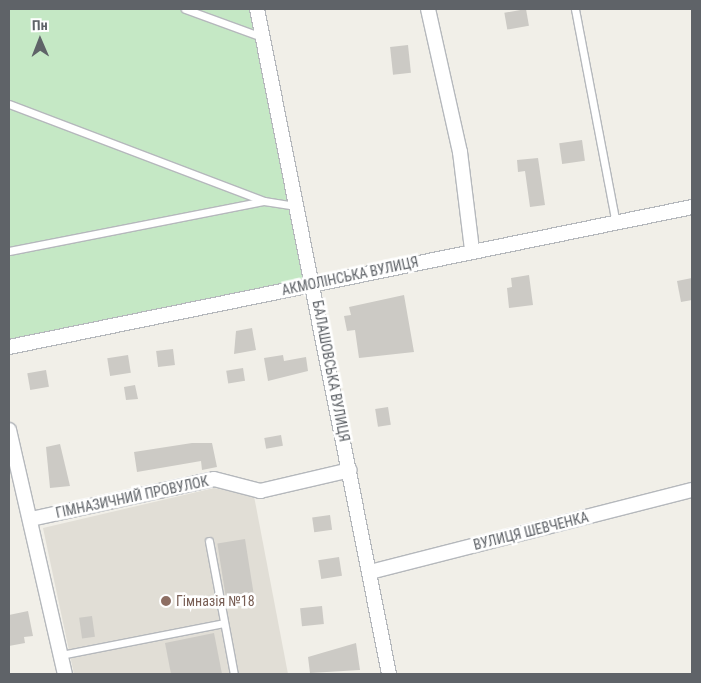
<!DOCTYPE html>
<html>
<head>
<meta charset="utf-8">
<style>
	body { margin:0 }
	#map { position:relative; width:701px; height:683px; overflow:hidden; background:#f1efe8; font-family:"Roboto Condensed",sans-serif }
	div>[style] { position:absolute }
	.education>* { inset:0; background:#e1ded6 }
	.green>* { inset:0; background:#c5e8c5 }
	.building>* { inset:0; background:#cccac5; transform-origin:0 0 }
	.roads { filter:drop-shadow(1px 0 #b5b8bc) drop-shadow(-1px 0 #b5b8bc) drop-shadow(0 1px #b5b8bc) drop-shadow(0 -1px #b5b8bc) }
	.service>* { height:7px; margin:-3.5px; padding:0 3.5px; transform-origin:3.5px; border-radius:3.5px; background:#fff }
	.minor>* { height:14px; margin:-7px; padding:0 7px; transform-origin:7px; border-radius:7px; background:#fff }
	.dots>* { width:14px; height:14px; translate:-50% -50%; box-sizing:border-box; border:2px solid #fff; border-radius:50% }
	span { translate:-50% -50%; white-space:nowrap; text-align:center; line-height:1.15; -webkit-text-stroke:5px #fff; paint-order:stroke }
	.street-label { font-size:14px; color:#5f6368 }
	.education-label { font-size:14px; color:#785e54 }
	.left { translate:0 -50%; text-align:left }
	.frame { position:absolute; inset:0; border:10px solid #5f6368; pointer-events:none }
	.north { position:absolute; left:15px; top:15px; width:50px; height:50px; -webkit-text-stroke:4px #fff; paint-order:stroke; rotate:359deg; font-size:14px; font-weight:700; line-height:20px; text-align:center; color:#5f6368 }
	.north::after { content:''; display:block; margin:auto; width:18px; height:22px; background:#5f6368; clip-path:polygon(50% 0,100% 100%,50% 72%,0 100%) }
</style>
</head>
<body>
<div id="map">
	<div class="education">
		<i style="clip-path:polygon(214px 488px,254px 496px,288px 674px,74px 674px,43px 528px)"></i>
	</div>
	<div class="green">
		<i style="clip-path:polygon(9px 9px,257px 9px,314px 284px,9px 347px)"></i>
	</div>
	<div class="building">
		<i style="left:526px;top:9px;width:17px;height:22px;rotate:80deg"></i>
		<i style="left:408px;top:45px;width:28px;height:18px;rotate:84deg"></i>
		<i style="left:582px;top:140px;width:21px;height:23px;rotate:82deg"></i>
		<i style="clip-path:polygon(538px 158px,545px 205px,530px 207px,525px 171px,518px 172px,517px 160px)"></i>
		<i style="clip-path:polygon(529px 275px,533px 305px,509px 308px,507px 288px,512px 287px,511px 278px)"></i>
		<i style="clip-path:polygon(692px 278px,692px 300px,681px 302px,677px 281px)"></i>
		<i style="clip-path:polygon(404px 295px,414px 352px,359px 358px,355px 330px,347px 331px,344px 316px,351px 315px,349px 307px)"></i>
		<i style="clip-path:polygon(252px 328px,256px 350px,234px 354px,236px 331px)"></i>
		<i style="left:173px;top:349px;width:16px;height:17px;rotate:83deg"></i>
		<i style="left:128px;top:355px;width:18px;height:21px;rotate:81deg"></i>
		<i style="clip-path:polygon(283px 355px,284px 361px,306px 357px,308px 371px,268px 381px,264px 358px)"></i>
		<i style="left:243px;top:368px;width:13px;height:17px;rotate:81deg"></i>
		<i style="left:46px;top:370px;width:17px;height:19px;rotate:80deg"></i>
		<i style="clip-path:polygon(135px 385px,138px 399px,126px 400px,124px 387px)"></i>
		<i style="left:388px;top:407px;width:18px;height:13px;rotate:81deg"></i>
		<i style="left:281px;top:435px;width:11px;height:17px;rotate:80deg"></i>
		<i style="clip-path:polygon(192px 443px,212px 443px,217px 467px,202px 470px,201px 461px,137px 472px,134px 452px)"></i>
		<i style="clip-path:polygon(60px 444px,70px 486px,50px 488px,46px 447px)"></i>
		<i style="left:330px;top:515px;width:15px;height:18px;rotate:82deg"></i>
		<i style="left:245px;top:539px;width:54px;height:28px;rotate:81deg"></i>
		<i style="left:339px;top:557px;width:19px;height:21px;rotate:81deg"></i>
		<i style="left:322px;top:606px;width:18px;height:22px;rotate:84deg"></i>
		<i style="clip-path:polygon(28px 611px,33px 636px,24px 637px,25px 643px,9px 646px,9px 615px)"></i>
		<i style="left:92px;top:616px;width:21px;height:13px;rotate:82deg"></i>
		<i style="clip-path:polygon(214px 633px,222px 674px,171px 674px,165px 643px)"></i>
		<i style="clip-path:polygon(356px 643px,360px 670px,310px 673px,308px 657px)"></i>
	</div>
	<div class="roads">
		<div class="service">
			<i style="left:185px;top:9px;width:82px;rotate:20deg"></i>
			<i style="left:575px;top:9px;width:218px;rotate:79.2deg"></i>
			<i style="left:9px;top:104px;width:273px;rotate:20.8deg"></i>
			<i style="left:264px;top:201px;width:33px;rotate:9deg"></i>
			<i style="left:9px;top:251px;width:259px;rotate:-11.1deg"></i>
			<i style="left:209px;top:541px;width:135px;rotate:79.4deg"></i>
			<i style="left:61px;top:655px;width:166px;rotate:-11.1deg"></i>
		</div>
		<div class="minor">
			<i style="left:257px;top:9px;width:678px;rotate:78.77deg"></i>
			<i style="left:428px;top:9px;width:147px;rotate:77.4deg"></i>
			<i style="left:460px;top:152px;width:99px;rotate:83deg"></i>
			<i style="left:9px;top:347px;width:697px;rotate:-11.58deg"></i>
			<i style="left:9px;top:430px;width:250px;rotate:77.1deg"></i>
			<i style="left:31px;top:519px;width:187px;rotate:-12.3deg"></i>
			<i style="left:214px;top:479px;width:48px;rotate:14.6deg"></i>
			<i style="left:260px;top:491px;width:92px;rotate:-13.1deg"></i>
			<i style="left:370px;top:572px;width:332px;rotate:-14.3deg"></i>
		</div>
	</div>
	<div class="dots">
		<i style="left:166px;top:601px;background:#8d6e63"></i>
	</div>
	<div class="street-label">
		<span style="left:350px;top:276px;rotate:-12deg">АКМОЛІНСЬКА ВУЛИЦЯ</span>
		<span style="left:331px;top:371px;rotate:79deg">БАЛАШОВСЬКА ВУЛИЦЯ</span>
		<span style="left:132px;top:497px;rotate:-12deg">ГІМНАЗИЧНИЙ ПРОВУЛОК</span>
		<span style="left:531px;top:531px;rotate:-14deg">ВУЛИЦЯ ШЕВЧЕНКА</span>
	</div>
	<div class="education-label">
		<span class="left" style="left:176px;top:601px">Гімназія №18</span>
	</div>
	<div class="frame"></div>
	<div class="north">Пн</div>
</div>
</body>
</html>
